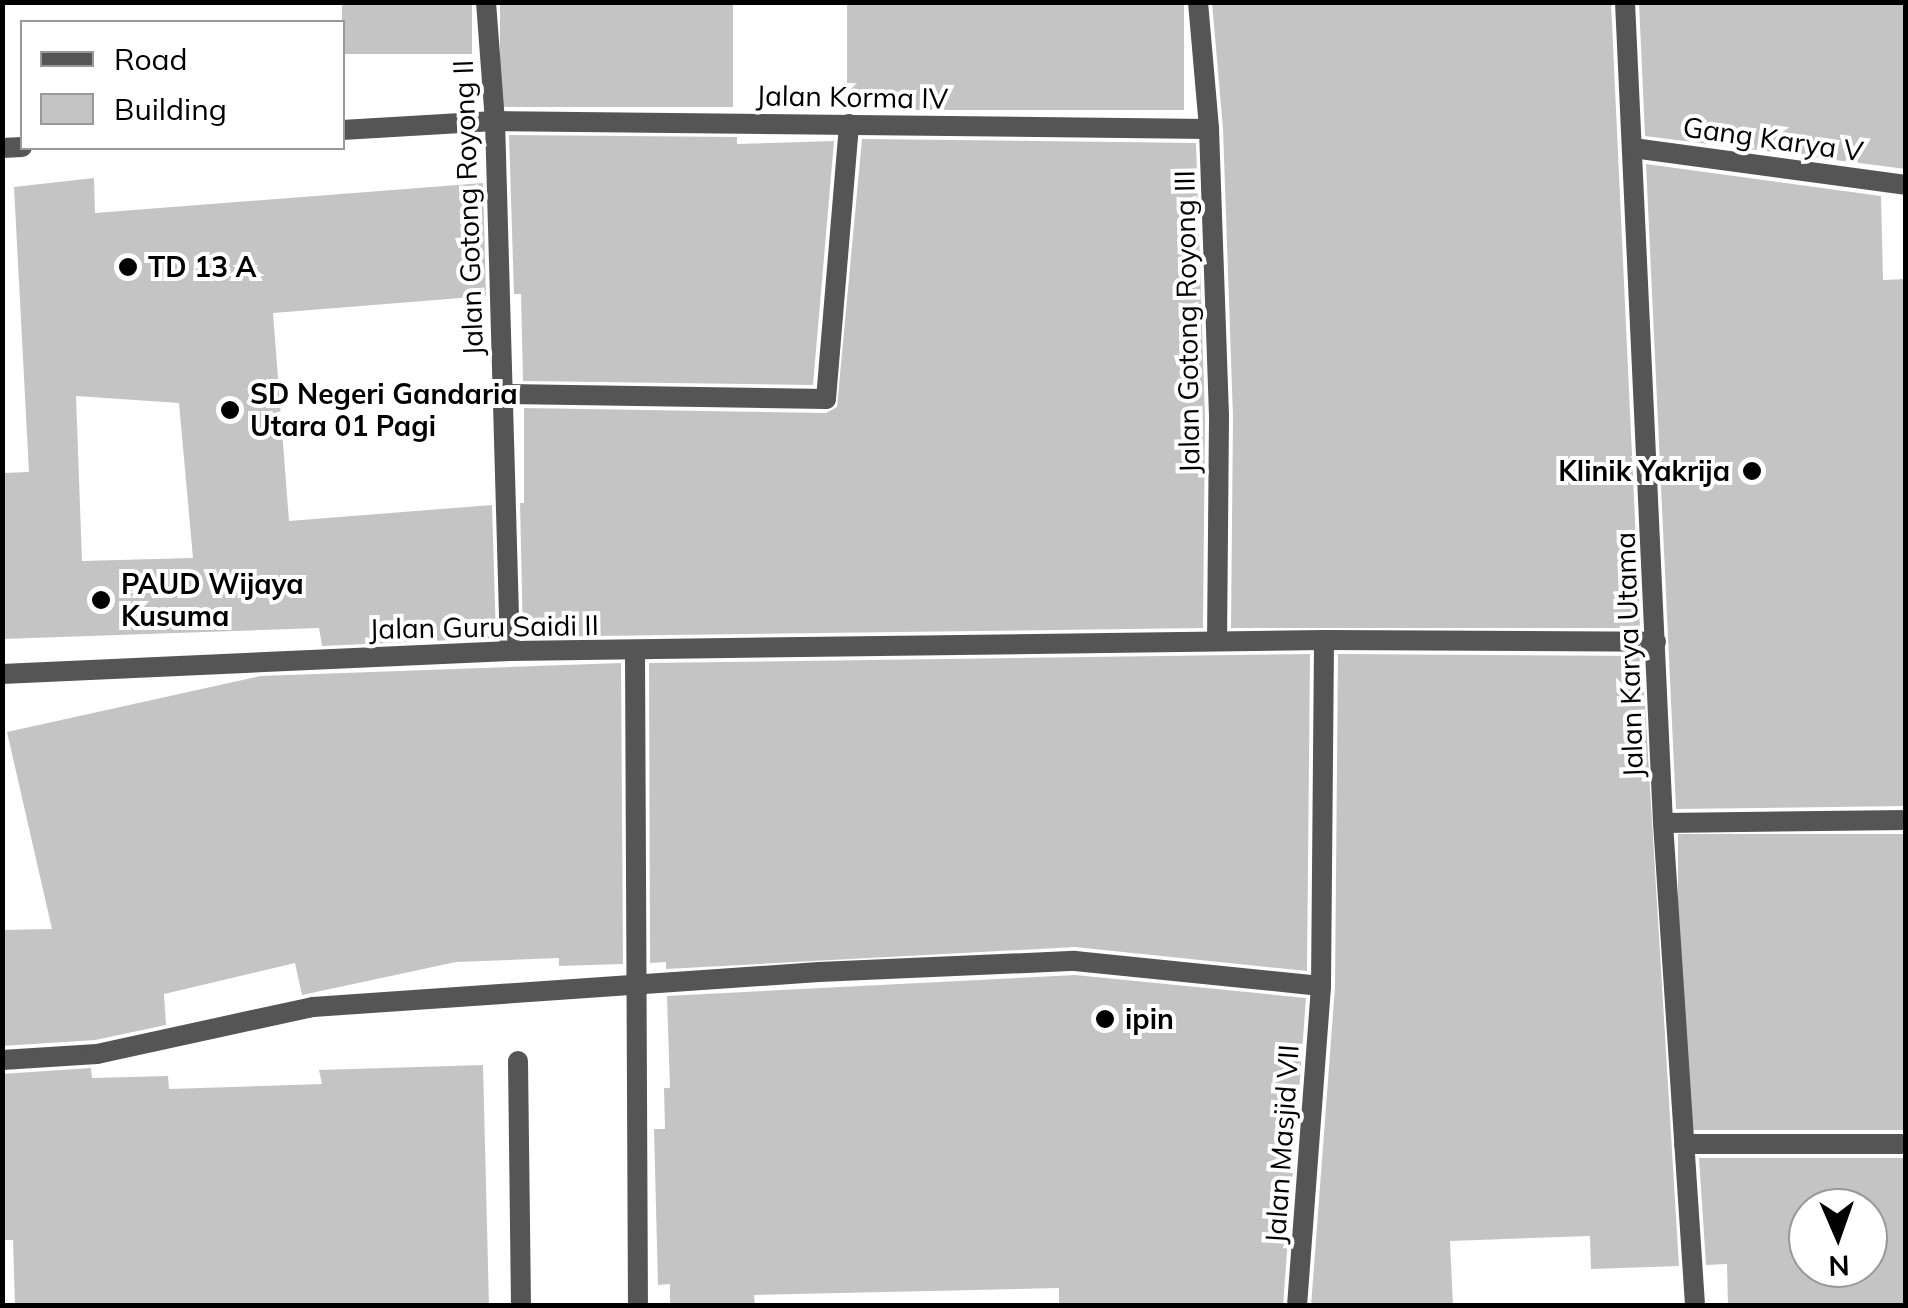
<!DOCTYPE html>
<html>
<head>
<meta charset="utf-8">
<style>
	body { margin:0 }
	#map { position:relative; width:1908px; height:1308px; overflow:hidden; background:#fff; font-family:Mulish,sans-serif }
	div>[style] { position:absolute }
	.building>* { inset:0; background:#c4c4c4; transform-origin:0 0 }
	.lane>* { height:20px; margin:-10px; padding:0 10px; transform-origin:10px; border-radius:10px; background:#555 }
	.street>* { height:20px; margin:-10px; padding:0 10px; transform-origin:10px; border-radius:10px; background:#555 }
	.dots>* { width:28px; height:28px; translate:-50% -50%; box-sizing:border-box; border:5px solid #fff; border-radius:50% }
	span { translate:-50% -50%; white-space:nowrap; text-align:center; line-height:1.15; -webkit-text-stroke:8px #fff; paint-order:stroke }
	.street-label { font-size:28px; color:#000 }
	.poi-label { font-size:28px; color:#000; font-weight:700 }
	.left { translate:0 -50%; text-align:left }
	.right { translate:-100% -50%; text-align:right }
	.frame { position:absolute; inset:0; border:5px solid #000; pointer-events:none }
	.legend { position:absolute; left:20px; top:20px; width:325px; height:130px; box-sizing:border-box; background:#fff; border:2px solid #999; margin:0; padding:12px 18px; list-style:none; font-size:30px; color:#000 }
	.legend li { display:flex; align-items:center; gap:20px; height:50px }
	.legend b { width:50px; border:2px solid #999 }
	.north { position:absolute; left:1788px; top:1188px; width:100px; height:100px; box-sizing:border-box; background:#fff; border:2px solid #999; border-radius:50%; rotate:178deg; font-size:28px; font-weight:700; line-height:40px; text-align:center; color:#000 }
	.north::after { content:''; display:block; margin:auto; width:35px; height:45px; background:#000; clip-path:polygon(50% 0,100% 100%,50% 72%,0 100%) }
</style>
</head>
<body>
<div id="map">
	<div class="building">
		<i style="left:342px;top:2px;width:130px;height:52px"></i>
		<i style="left:500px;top:2px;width:233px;height:105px"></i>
		<i style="left:847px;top:2px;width:337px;height:108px"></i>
		<i style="clip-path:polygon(1212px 2px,1611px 2px,1640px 628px,1231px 628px,1233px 417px,1223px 129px)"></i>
		<i style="clip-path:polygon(1639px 2px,1906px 2px,1906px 169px,1645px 136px)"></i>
		<i style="clip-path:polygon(509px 135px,737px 137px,737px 144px,834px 141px,813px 385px,523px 381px,521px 294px,514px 294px)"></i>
		<i style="clip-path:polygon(862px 139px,1196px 143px,1205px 417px,1203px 628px,523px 637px,520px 503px,524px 503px,524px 408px,826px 413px,837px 407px)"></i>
		<i style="clip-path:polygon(1646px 164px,1881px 196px,1883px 280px,1906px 279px,1906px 806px,1676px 809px)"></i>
		<i style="clip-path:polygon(evenodd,94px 178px,95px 213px,483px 183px,486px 296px,273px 313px,289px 521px,492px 505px,496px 638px,322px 646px,319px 628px,2px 639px,2px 473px,29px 472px,14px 187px,94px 178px,76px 396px,179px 403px,193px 558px,82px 561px,76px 396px)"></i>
		<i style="clip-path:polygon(1310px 654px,1307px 971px,1075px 947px,666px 969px,666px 962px,650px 963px,649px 663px)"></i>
		<i style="clip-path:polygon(1338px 654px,1642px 656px,1679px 1266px,1591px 1269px,1590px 1236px,1450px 1241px,1453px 1306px,1311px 1306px,1335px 987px)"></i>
		<i style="clip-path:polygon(621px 663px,623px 964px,559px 966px,559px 958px,456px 962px,302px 995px,295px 963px,164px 994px,166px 1025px,95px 1040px,2px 1046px,2px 930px,52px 929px,7px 732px,261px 676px)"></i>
		<i style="left:1906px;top:834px;width:296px;height:228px;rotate:90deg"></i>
		<i style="clip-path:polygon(1075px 975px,1306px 998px,1283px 1306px,1059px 1306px,1059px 1288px,754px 1295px,755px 1306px,670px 1306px,670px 1284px,658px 1285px,654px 1129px,665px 1129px,664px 1088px,670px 1088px,667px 996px)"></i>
		<i style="clip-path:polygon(483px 1065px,489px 1306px,15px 1306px,13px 1240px,2px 1240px,2px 1074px,91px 1068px,92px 1078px,168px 1076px,169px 1089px,322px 1084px,319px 1070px)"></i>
		<i style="clip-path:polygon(evenodd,1699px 1158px,1906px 1158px,1906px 1306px,1728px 1306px,1727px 1264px,1706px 1265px,1699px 1158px,1808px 1208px,1868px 1208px,1868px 1268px,1808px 1268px,1808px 1208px)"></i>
	</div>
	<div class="lane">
		<i style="left:518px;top:1061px;width:245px;rotate:89.3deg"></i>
	</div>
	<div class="street">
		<i style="left:486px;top:2px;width:119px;rotate:85.7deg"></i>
		<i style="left:495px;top:121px;width:530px;rotate:88.38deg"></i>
		<i style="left:1198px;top:2px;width:127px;rotate:85deg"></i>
		<i style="left:1209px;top:129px;width:288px;rotate:88deg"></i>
		<i style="left:1219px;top:417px;width:224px;rotate:90.5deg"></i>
		<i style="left:1625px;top:2px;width:822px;rotate:87.35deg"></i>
		<i style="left:1663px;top:823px;width:484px;rotate:86.2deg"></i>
		<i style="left:342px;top:130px;width:153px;rotate:-3.4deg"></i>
		<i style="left:495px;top:121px;width:714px;rotate:0.64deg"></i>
		<i style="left:2px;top:148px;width:20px;rotate:-3deg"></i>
		<i style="left:1633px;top:148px;width:275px;rotate:7.7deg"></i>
		<i style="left:502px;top:394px;width:324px;rotate:0.9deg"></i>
		<i style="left:826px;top:399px;width:276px;rotate:-85.2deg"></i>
		<i style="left:635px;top:652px;width:654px;rotate:89.74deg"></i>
		<i style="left:2px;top:674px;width:509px;rotate:-2.59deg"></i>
		<i style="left:510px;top:651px;width:814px;rotate:-0.77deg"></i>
		<i style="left:1324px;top:640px;width:332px;rotate:0.3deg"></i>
		<i style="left:1663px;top:823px;width:243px;rotate:-0.7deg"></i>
		<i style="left:2px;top:1060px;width:95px;rotate:-3.6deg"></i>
		<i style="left:97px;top:1054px;width:221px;rotate:-12.3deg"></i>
		<i style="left:313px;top:1007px;width:507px;rotate:-3.96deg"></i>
		<i style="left:819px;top:972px;width:256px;rotate:-2.5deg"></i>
		<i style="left:1075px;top:961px;width:247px;rotate:5.8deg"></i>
		<i style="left:1684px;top:1144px;width:222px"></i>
		<i style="left:1297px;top:1306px;width:321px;rotate:-85.7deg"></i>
		<i style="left:1321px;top:986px;width:346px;rotate:-89.5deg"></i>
	</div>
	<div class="dots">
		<i style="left:128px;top:267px;background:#000"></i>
		<i style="left:230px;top:410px;background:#000"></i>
		<i style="left:1752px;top:471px;background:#000"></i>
		<i style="left:101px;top:600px;background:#000"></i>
		<i style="left:1105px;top:1019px;background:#000"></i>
	</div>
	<div class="street-label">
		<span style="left:852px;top:97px;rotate:1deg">Jalan Korma IV</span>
		<span style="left:1773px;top:139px;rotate:8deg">Gang Karya V</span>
		<span style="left:468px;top:208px;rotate:-92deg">Jalan Gotong Royong II</span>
		<span style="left:1187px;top:322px;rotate:-91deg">Jalan Gotong Royong III</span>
		<span style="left:484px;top:627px;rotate:-1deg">Jalan Guru Saidi II</span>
		<span style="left:1629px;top:655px;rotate:-92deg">Jalan Karya Utama</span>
		<span style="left:1282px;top:1144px;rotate:-86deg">Jalan Masjid VII</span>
	</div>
	<div class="poi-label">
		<span class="left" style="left:148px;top:267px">TD 13 A</span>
		<span class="left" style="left:250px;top:410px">SD Negeri Gandaria<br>Utara 01 Pagi</span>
		<span class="right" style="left:1730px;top:471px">Klinik Yakrija</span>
		<span class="left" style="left:121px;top:600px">PAUD Wijaya<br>Kusuma</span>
		<span class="left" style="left:1125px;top:1019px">ipin</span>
	</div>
	<div class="frame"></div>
	<ul class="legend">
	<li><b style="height:12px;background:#555"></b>Road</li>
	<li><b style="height:28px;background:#c4c4c4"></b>Building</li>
	</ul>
	<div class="north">N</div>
</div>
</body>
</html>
